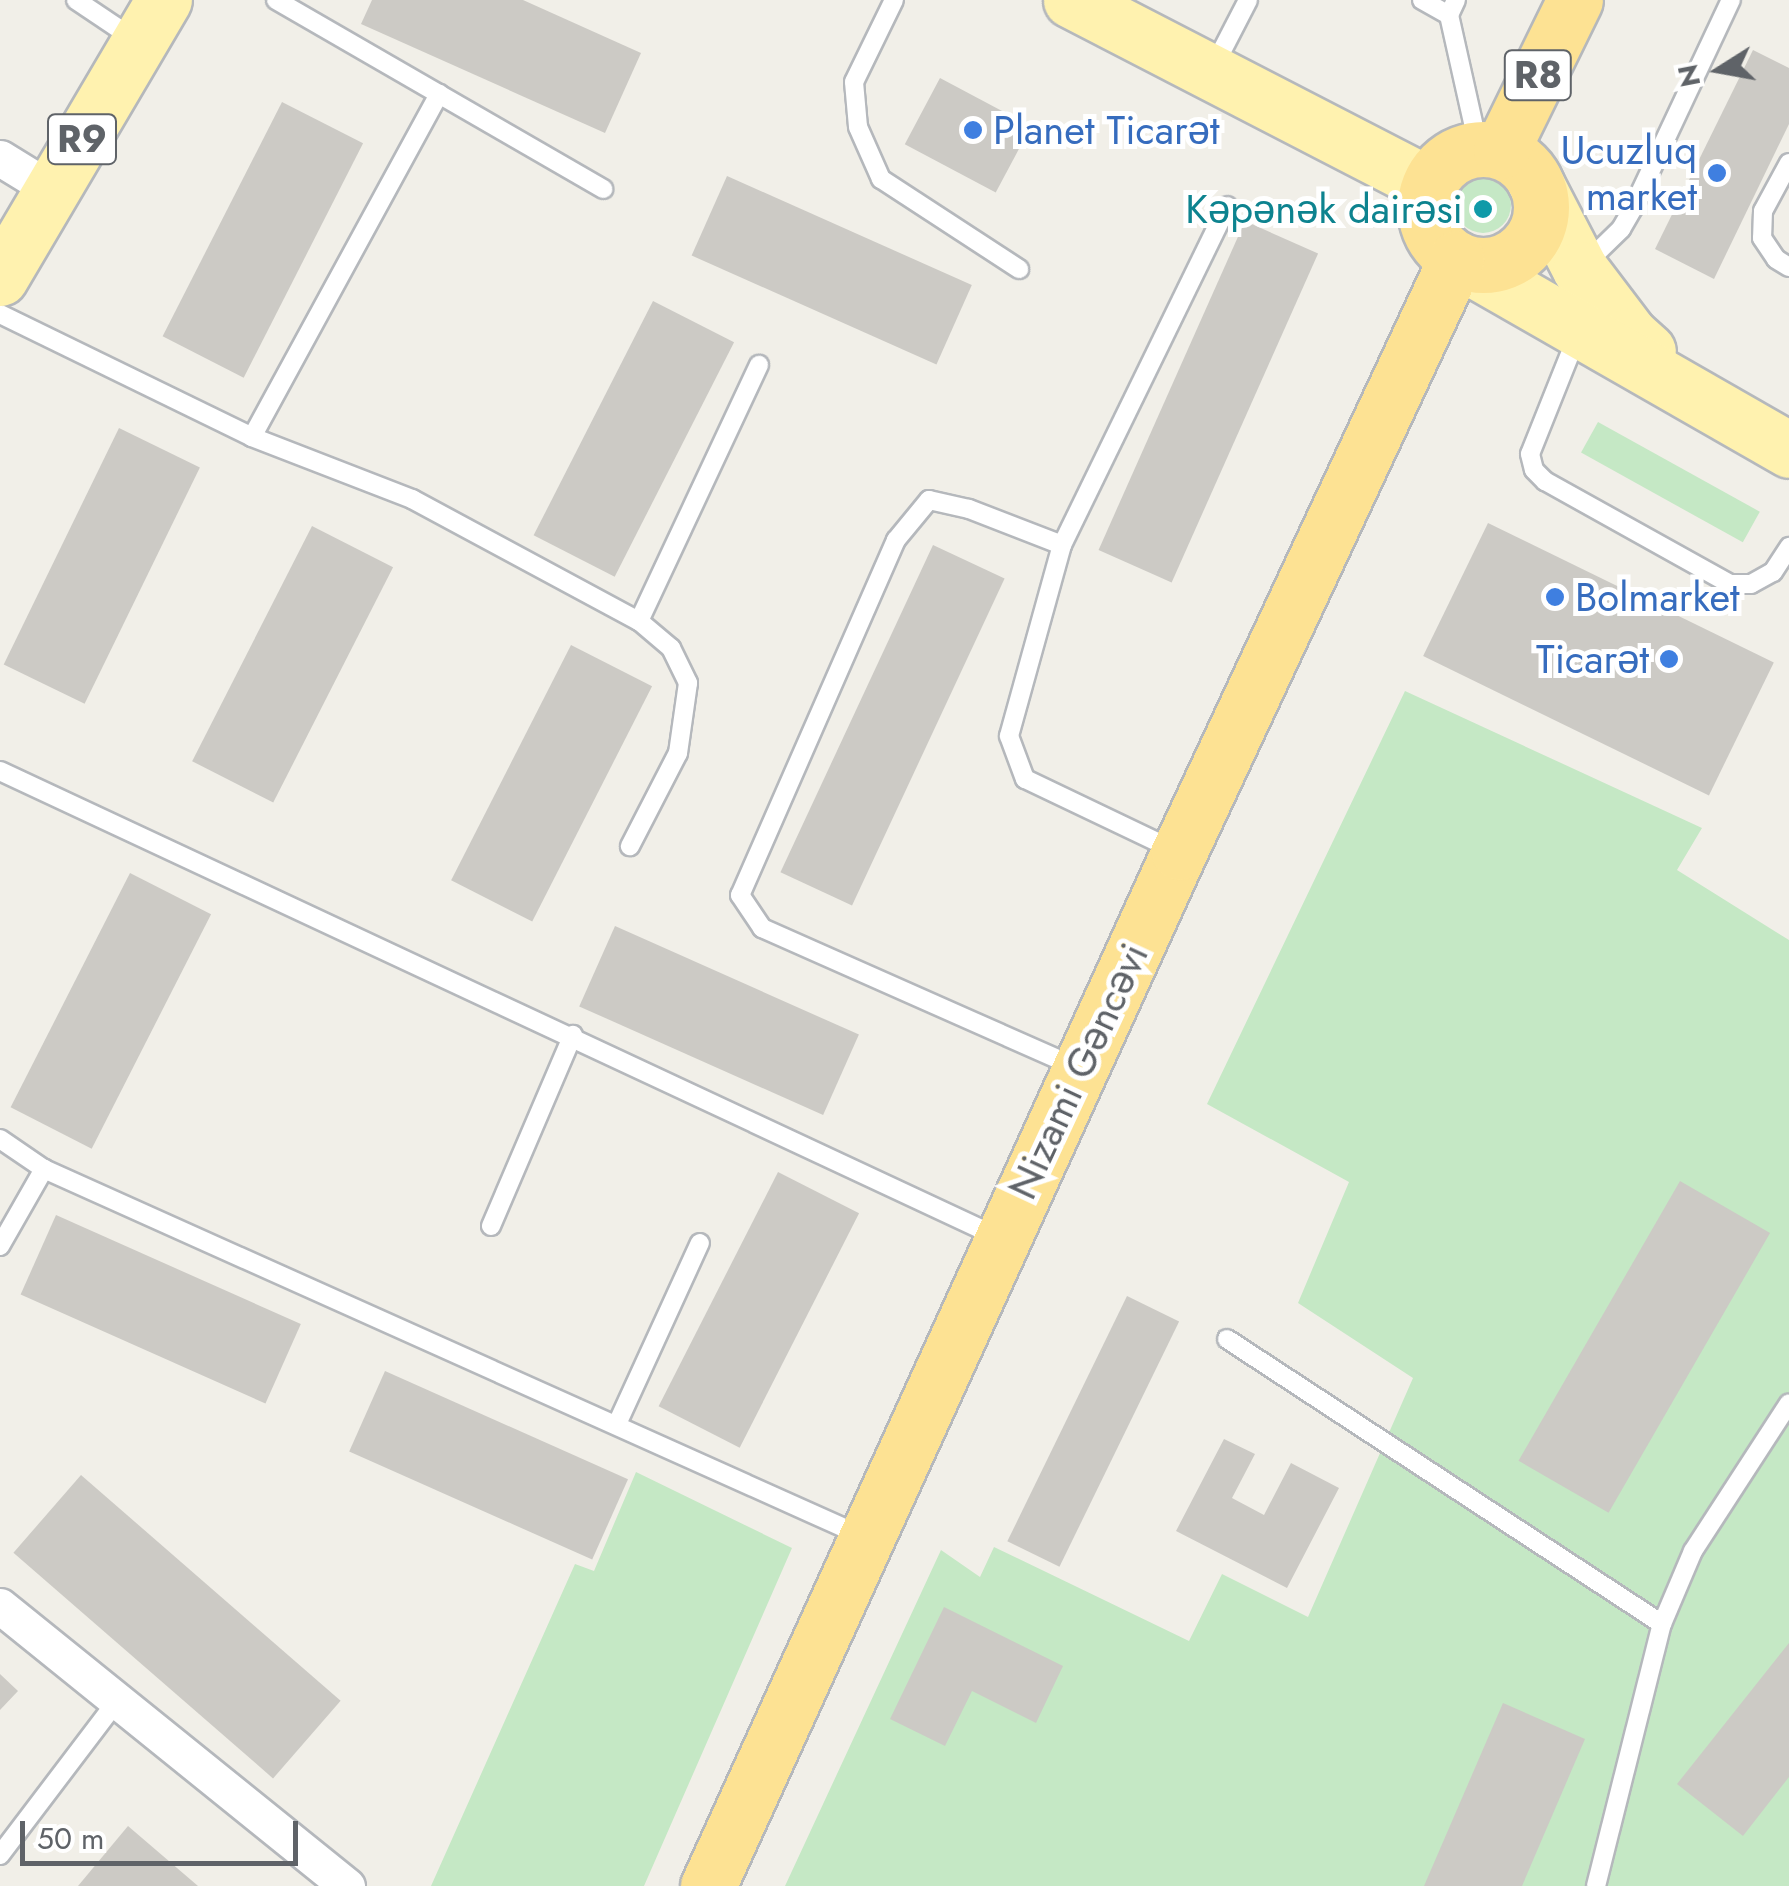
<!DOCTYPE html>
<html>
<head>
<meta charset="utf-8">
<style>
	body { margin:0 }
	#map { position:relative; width:1789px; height:1886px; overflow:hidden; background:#f1efe8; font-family:Jost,sans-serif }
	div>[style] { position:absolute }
	.green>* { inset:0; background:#c5e8c5; transform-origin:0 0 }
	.round { border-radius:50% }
	.building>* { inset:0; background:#cccac5; transform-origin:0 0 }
	.roads { filter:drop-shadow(2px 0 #b5b8bc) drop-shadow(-2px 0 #b5b8bc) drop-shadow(0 2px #b5b8bc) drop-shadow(0 -2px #b5b8bc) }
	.lane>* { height:18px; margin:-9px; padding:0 9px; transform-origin:9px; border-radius:9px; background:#fff }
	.street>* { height:35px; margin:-17.5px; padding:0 17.5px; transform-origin:17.5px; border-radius:17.5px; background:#fff }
	.primary>* { height:55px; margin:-27.5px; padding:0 27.5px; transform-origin:27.5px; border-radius:27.5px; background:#fff2af }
	.highway>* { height:55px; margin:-27.5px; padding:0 27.5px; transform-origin:27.5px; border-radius:27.5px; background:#fde293 }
	.highway>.ring { margin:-27.5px; padding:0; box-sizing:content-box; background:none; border:55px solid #fde293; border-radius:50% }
	.dots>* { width:28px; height:28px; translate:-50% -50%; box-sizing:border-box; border:5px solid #fff; border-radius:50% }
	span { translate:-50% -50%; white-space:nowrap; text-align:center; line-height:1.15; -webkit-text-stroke:10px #fff; paint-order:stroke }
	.shield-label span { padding:2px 8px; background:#fff; border:2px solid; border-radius:8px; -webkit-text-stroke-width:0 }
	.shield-label { font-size:38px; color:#5f6368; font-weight:700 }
	.shop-label { font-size:40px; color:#366cbe }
	.left { translate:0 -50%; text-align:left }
	.right { translate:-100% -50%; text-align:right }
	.culture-label { font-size:40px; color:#0d838f }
	.street-label { font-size:40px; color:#5f6368 }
	.north { position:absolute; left:1669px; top:20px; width:100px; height:100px; -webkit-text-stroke:8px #fff; paint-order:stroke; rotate:259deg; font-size:28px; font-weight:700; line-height:40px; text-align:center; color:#5f6368 }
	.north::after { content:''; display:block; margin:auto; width:35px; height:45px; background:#5f6368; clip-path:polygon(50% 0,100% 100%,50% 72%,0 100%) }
	.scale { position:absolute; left:20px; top:1821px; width:278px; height:45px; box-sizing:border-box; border:5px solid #5f6368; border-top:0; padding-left:12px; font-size:30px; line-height:35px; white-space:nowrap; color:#5f6368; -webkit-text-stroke:8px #fff; paint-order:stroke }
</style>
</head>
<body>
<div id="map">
	<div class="green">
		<i class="round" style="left:1455px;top:177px;width:56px;height:56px"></i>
		<i style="left:1598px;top:422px;width:185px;height:35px;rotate:29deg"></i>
		<i style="clip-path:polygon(1405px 691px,1702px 828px,1677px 870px,1789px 940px,1789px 1886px,785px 1886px,941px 1550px,980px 1577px,994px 1547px,1189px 1641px,1222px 1574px,1308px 1617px,1413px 1378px,1298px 1303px,1349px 1182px,1207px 1104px)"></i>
		<i style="clip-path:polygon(636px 1472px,792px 1548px,644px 1886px,431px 1886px,575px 1564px,594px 1571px)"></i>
	</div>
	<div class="building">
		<i style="clip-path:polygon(372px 0,523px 0,641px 53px,605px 133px,361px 24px)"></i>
		<i style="clip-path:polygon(1753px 50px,1789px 68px,1789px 124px,1714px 279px,1655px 249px)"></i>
		<i style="left:940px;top:78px;width:103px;height:75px;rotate:28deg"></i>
		<i style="left:282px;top:102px;width:91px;height:263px;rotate:27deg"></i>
		<i style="left:727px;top:176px;width:268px;height:87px;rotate:24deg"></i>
		<i style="left:1245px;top:221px;width:80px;height:360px;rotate:24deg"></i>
		<i style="left:653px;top:301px;width:91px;height:263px;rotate:27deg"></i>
		<i style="left:119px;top:428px;width:90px;height:263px;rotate:26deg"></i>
		<i style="left:1488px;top:523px;width:318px;height:148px;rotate:26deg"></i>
		<i style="left:312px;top:526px;width:91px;height:264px;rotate:27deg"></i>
		<i style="left:933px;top:545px;width:79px;height:361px;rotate:25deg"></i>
		<i style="left:571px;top:645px;width:91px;height:264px;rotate:27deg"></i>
		<i style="left:130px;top:873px;width:91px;height:263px;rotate:27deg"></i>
		<i style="left:615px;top:926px;width:267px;height:88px;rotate:24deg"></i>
		<i style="left:778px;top:1172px;width:91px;height:263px;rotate:27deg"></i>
		<i style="left:1680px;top:1181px;width:104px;height:323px;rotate:30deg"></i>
		<i style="left:56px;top:1215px;width:268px;height:87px;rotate:24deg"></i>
		<i style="left:1127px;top:1296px;width:58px;height:273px;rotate:26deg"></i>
		<i style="left:385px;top:1371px;width:266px;height:88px;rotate:24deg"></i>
		<i style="clip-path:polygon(1224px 1439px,1255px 1454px,1232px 1498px,1264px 1515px,1291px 1463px,1339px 1488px,1287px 1588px,1176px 1531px)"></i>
		<i style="left:81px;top:1475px;width:344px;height:103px;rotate:41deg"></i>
		<i style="clip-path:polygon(944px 1607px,1063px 1666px,1036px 1723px,972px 1691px,945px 1746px,890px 1719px)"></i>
		<i style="clip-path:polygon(1789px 1643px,1789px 1777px,1743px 1836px,1677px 1784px)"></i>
		<i style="clip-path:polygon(0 1674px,18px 1691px,0 1710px)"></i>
		<i style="clip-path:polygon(1503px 1703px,1585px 1739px,1522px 1886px,1424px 1886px)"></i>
		<i style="clip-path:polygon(128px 1826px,198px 1886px,78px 1886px)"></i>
	</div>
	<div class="roads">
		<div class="lane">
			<i style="left:76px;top:0;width:70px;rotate:33.9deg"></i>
			<i style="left:276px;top:0;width:378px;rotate:30deg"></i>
			<i style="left:894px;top:0;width:91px;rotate:116deg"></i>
			<i style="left:854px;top:82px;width:45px;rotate:84.9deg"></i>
			<i style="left:858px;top:127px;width:57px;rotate:66.1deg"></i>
			<i style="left:881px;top:179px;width:165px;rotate:33.1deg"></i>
			<i style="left:1422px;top:0;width:31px;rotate:29deg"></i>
			<i style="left:1456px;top:0;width:17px;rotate:115deg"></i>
			<i style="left:1449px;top:15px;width:137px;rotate:77.4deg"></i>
			<i style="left:1214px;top:66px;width:74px;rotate:-62.7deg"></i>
			<i style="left:1789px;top:163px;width:55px;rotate:118.4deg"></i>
			<i style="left:1763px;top:211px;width:27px;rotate:92deg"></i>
			<i style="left:1762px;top:238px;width:25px;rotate:56deg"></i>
			<i style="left:1776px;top:259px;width:15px;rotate:32deg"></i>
			<i style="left:1584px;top:265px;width:52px;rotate:-44.2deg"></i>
			<i style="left:1621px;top:229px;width:24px;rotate:-60deg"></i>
			<i style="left:1633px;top:208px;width:230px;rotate:-64.8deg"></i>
			<i style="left:0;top:314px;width:280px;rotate:26deg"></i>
			<i style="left:252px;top:437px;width:172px;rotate:21.2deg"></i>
			<i style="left:412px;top:499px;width:258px;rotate:28.3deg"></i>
			<i style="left:639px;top:621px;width:42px;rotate:40.2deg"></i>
			<i style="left:671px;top:648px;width:39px;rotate:64deg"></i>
			<i style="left:688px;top:683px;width:71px;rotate:98.1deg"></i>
			<i style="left:678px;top:753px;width:105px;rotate:117.3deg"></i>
			<i style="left:1578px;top:334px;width:129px;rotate:111.8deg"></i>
			<i style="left:1530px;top:454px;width:16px;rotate:76deg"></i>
			<i style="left:1534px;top:470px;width:16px;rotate:45deg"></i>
			<i style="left:1545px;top:481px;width:212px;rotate:29.1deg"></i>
			<i style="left:1730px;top:584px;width:21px"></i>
			<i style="left:1751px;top:584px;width:25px;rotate:-29deg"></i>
			<i style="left:1773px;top:572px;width:30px;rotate:-57deg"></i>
			<i style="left:252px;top:437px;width:391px;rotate:-61.4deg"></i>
			<i style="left:1062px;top:545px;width:100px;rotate:-158.8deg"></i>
			<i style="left:969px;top:509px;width:41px;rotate:-167.3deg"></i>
			<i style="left:929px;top:500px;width:52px;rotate:129.5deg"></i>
			<i style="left:896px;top:540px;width:388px;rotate:113.7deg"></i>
			<i style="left:740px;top:895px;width:40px;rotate:56deg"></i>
			<i style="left:762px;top:928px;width:342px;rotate:23.9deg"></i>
			<i style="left:639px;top:621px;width:283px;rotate:-64.9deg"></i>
			<i style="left:0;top:771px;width:1099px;rotate:25.03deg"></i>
			<i style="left:1174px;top:850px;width:165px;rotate:-154.5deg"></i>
			<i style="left:1025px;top:779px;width:46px;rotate:-110.4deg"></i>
			<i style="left:1009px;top:736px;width:198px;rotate:-74.5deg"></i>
			<i style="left:1062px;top:545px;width:377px;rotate:-64deg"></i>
			<i style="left:0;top:1139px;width:53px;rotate:34.3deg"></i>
			<i style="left:44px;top:1169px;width:897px;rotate:24.16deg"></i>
			<i style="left:491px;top:1226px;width:208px;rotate:-66.8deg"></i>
			<i style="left:0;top:1246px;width:89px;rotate:-60.3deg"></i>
			<i style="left:1227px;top:1339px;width:520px;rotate:33.23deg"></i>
			<i style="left:617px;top:1424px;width:199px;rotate:-65.4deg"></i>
			<i style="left:0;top:1855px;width:193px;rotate:-52.8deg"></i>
			<i style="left:1596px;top:1886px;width:270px;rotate:-75.9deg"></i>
			<i style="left:1662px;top:1624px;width:79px;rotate:-67deg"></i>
			<i style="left:1693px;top:1551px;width:176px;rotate:-57deg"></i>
		</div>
		<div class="street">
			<i style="left:0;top:158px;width:61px;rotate:31.6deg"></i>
			<i style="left:0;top:1606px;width:446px;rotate:38.9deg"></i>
		</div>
		<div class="primary">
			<i style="left:1071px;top:0;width:403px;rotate:27.3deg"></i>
			<i style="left:1533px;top:178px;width:102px;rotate:62.7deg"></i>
			<i style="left:1580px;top:269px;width:83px;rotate:52.9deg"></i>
			<i style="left:1630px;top:335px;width:24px;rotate:42deg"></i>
			<i style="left:1456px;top:259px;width:384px;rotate:29.8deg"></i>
			<i style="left:0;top:278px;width:323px;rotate:-59.5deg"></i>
		</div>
		<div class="highway">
			<i class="ring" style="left:1425px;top:149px;width:61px;height:61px"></i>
			<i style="left:1501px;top:151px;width:168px;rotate:-63.9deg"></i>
			<i style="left:708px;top:1886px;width:1136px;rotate:-65.51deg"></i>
			<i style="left:1179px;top:852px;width:655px;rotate:-64.96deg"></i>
		</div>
	</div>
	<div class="dots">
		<i style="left:973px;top:130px;background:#3f7fe0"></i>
		<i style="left:1717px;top:173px;background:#3f7fe0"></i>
		<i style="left:1483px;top:209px;background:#0f9aa8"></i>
		<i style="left:1555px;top:597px;background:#3f7fe0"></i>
		<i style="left:1669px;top:659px;background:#3f7fe0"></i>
	</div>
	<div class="shield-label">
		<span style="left:1538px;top:75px">R8</span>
		<span style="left:82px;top:139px">R9</span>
	</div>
	<div class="shop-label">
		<span class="left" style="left:993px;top:130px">Planet Ticarət</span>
		<span class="right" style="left:1697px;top:173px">Ucuzluq<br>market</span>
		<span class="left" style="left:1575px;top:597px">Bolmarket</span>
		<span class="right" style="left:1649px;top:659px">Ticarət</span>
	</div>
	<div class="culture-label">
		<span class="right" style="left:1463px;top:209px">Kəpənək dairəsi</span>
	</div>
	<div class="street-label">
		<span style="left:1078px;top:1071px;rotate:-65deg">Nizami Gəncəvi</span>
	</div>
	<div class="north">N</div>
	<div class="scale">50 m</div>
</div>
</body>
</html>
